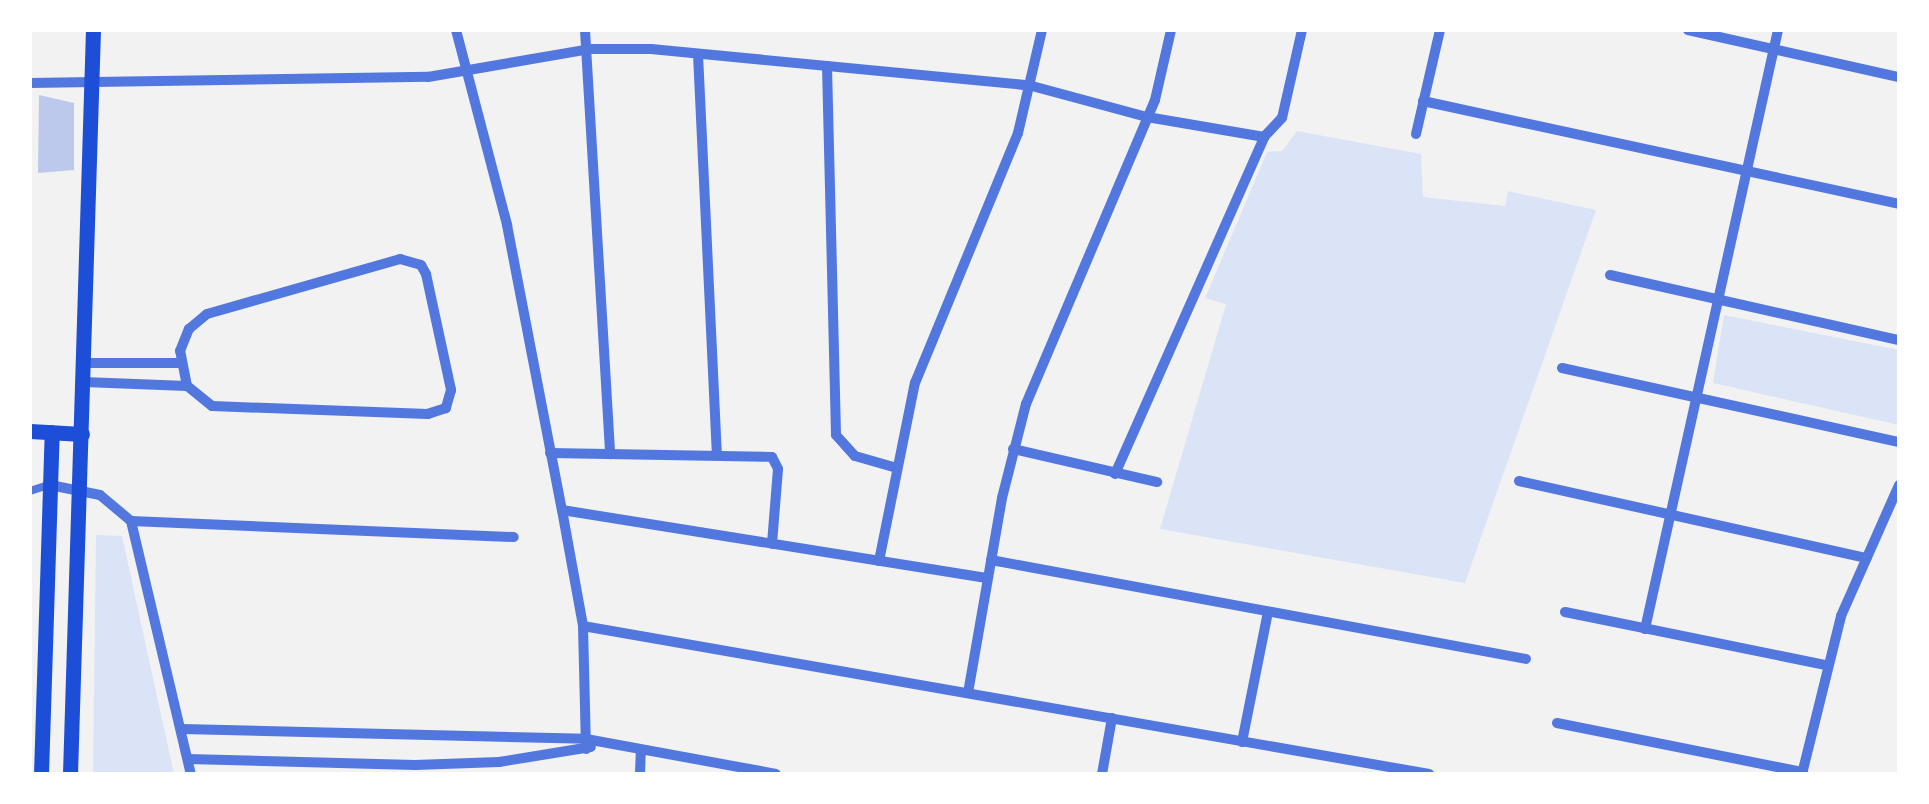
<!DOCTYPE html>
<html>
<head>
<meta charset="utf-8">
<style>
	body { margin:0 }
	#map { position:relative; width:1929px; height:804px; overflow:hidden; background:#f2f2f2; font-family:"DM Sans",sans-serif }
	div>[style] { position:absolute }
	.green>* { inset:0; background:#dbe4f7 }
	.building>* { inset:0; background:#bdc9ec }
	.pedestrian>* { height:8px; margin:-4px; padding:0 4px; transform-origin:4px; border-radius:4px; background:#5277de }
	.minor>* { height:10px; margin:-5px; padding:0 5px; transform-origin:5px; border-radius:5px; background:#5277de }
	.secondary>* { height:15px; margin:-7.5px; padding:0 7.5px; transform-origin:7.5px; border-radius:7.5px; background:#1d4ed8 }
	span { translate:-50% -50%; white-space:nowrap; text-align:center; line-height:1.15; -webkit-text-stroke:10px #fff; paint-order:stroke }
	.frame { position:absolute; inset:0; border:32px solid #fff; pointer-events:none }
</style>
</head>
<body>
<div id="map">
	<div class="green">
		<i style="clip-path:polygon(1297px 131px,1421px 154px,1423px 197px,1505px 206px,1508px 191px,1596px 210px,1465px 583px,1160px 529px,1226px 304px,1205px 298px,1267px 152px,1282px 151px)"></i>
		<i style="clip-path:polygon(1724px 315px,1899px 350px,1899px 425px,1713px 383px)"></i>
		<i style="clip-path:polygon(96px 535px,122px 536px,174px 774px,93px 774px)"></i>
	</div>
	<div class="building">
		<i style="clip-path:polygon(39px 95px,74px 103px,74px 170px,38px 173px)"></i>
	</div>
	<div class="pedestrian">
		<i style="left:30px;top:491px;width:20px;rotate:-18deg"></i>
	</div>
	<div class="minor">
		<i style="left:456px;top:30px;width:202px;rotate:75.3deg"></i>
		<i style="left:507px;top:225px;width:290px;rotate:79.1deg"></i>
		<i style="left:562px;top:510px;width:118px;rotate:79.7deg"></i>
		<i style="left:583px;top:626px;width:123px;rotate:88.6deg"></i>
		<i style="left:585px;top:30px;width:425px;rotate:86.6deg"></i>
		<i style="left:1688px;top:30px;width:216px;rotate:12.6deg"></i>
		<i style="left:698px;top:54px;width:400px;rotate:87.3deg"></i>
		<i style="left:827px;top:66px;width:369px;rotate:88.6deg"></i>
		<i style="left:836px;top:435px;width:28px;rotate:48deg"></i>
		<i style="left:855px;top:456px;width:40px;rotate:16deg"></i>
		<i style="left:30px;top:83px;width:398px;rotate:-0.9deg"></i>
		<i style="left:428px;top:77px;width:164px;rotate:-9.8deg"></i>
		<i style="left:590px;top:49px;width:61px"></i>
		<i style="left:651px;top:49px;width:383px;rotate:5.5deg"></i>
		<i style="left:1032px;top:86px;width:119px;rotate:15.1deg"></i>
		<i style="left:1147px;top:117px;width:119px;rotate:9.7deg"></i>
		<i style="left:1423px;top:101px;width:487px;rotate:12.2deg"></i>
		<i style="left:1416px;top:134px;width:107px;rotate:-77deg"></i>
		<i style="left:400px;top:259px;width:22px;rotate:16deg"></i>
		<i style="left:421px;top:265px;width:10px;rotate:61deg"></i>
		<i style="left:426px;top:274px;width:119px;rotate:77.8deg"></i>
		<i style="left:451px;top:390px;width:19px;rotate:106deg"></i>
		<i style="left:446px;top:408px;width:19px;rotate:162deg"></i>
		<i style="left:428px;top:414px;width:216px;rotate:-177.9deg"></i>
		<i style="left:212px;top:406px;width:32px;rotate:-141deg"></i>
		<i style="left:187px;top:386px;width:36px;rotate:-101deg"></i>
		<i style="left:180px;top:351px;width:24px;rotate:-68deg"></i>
		<i style="left:189px;top:329px;width:23px;rotate:-40deg"></i>
		<i style="left:207px;top:314px;width:201px;rotate:-15.9deg"></i>
		<i style="left:1610px;top:275px;width:296px;rotate:12.7deg"></i>
		<i style="left:84px;top:363px;width:95px"></i>
		<i style="left:1562px;top:368px;width:345px;rotate:12.4deg"></i>
		<i style="left:84px;top:382px;width:103px;rotate:2.2deg"></i>
		<i style="left:1013px;top:449px;width:148px;rotate:12.9deg"></i>
		<i style="left:550px;top:453px;width:222px;rotate:1deg"></i>
		<i style="left:772px;top:457px;width:13px;rotate:63deg"></i>
		<i style="left:778px;top:469px;width:75px;rotate:94.6deg"></i>
		<i style="left:1115px;top:474px;width:368px;rotate:-66.1deg"></i>
		<i style="left:1264px;top:137px;width:26px;rotate:-47deg"></i>
		<i style="left:1282px;top:118px;width:90px;rotate:-77.2deg"></i>
		<i style="left:1519px;top:481px;width:356px;rotate:12.5deg"></i>
		<i style="left:50px;top:485px;width:51px;rotate:11.3deg"></i>
		<i style="left:100px;top:495px;width:40px;rotate:40deg"></i>
		<i style="left:131px;top:521px;width:260px;rotate:76.7deg"></i>
		<i style="left:562px;top:510px;width:430px;rotate:9.1deg"></i>
		<i style="left:131px;top:521px;width:383px;rotate:2.4deg"></i>
		<i style="left:991px;top:560px;width:544px;rotate:10.48deg"></i>
		<i style="left:879px;top:561px;width:182px;rotate:-78.6deg"></i>
		<i style="left:915px;top:383px;width:270px;rotate:-67.6deg"></i>
		<i style="left:1018px;top:133px;width:106px;rotate:-76.9deg"></i>
		<i style="left:1565px;top:612px;width:265px;rotate:11.5deg"></i>
		<i style="left:583px;top:626px;width:859px;rotate:9.92deg"></i>
		<i style="left:1645px;top:629px;width:614px;rotate:-77.48deg"></i>
		<i style="left:968px;top:693px;width:198px;rotate:-80.1deg"></i>
		<i style="left:1002px;top:498px;width:97px;rotate:-75.7deg"></i>
		<i style="left:1026px;top:404px;width:330px;rotate:-67deg"></i>
		<i style="left:1155px;top:100px;width:72px;rotate:-77.1deg"></i>
		<i style="left:1557px;top:723px;width:251px;rotate:11.3deg"></i>
		<i style="left:182px;top:729px;width:404px;rotate:1.4deg"></i>
		<i style="left:586px;top:739px;width:193px;rotate:10.4deg"></i>
		<i style="left:1242px;top:742px;width:133px;rotate:-78.7deg"></i>
		<i style="left:188px;top:759px;width:227px;rotate:1.5deg"></i>
		<i style="left:415px;top:765px;width:84px;rotate:-2deg"></i>
		<i style="left:499px;top:762px;width:93px;rotate:-9.3deg"></i>
		<i style="left:640px;top:774px;width:23px;rotate:-88deg"></i>
		<i style="left:1102px;top:774px;width:57px;rotate:-79.9deg"></i>
		<i style="left:1802px;top:774px;width:163px;rotate:-76.1deg"></i>
		<i style="left:1841px;top:616px;width:143px;rotate:-66.1deg"></i>
	</div>
	<div class="secondary">
		<i style="left:30px;top:431px;width:52px;rotate:3.3deg"></i>
		<i style="left:41px;top:774px;width:342px;rotate:-88.2deg"></i>
		<i style="left:70px;top:774px;width:744px;rotate:-88.23deg"></i>
	</div>
	<div class="frame"></div>
</div>
</body>
</html>
